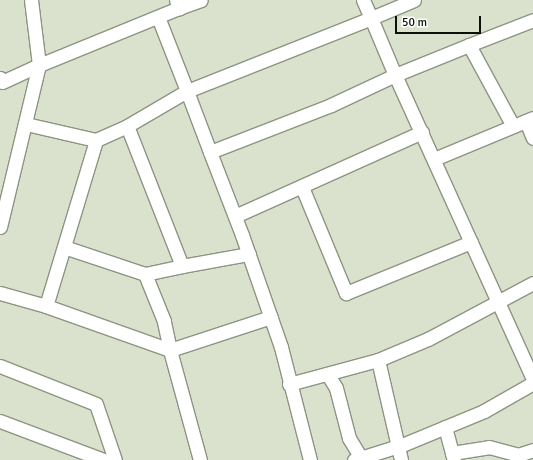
<!DOCTYPE html>
<html>
<head>
<meta charset="utf-8">
<style>
	body { margin:0 }
	#map { position:relative; width:533px; height:460px; overflow:hidden; background:#dae2ce; font-family:Signika,sans-serif }
	div>[style] { position:absolute }
	.roads { filter:drop-shadow(1px 0 #8d9482) drop-shadow(-1px 0 #8d9482) drop-shadow(0 1px #8d9482) drop-shadow(0 -1px #8d9482) }
	.minor>* { height:13px; margin:-6.5px; padding:0 6.5px; transform-origin:6.5px; border-radius:6.5px; background:#fff }
	span { translate:-50% -50%; white-space:nowrap; text-align:center; line-height:1.15; -webkit-text-stroke:4px #fff; paint-order:stroke }
	.scale { position:absolute; left:395px; top:16px; width:86px; height:18px; box-sizing:border-box; border:2px solid #0d0f09; border-top:0; padding-left:5px; font-size:12px; line-height:14px; white-space:nowrap; color:#0d0f09; -webkit-text-stroke:3px #fff; paint-order:stroke }
</style>
</head>
<body>
<div id="map">
	<div class="roads">
		<div class="minor">
			<i style="left:176px;top:0;width:9px;rotate:69deg"></i>
			<i style="left:179px;top:8px;width:23px;rotate:-20deg"></i>
			<i style="left:414px;top:0;width:47px;rotate:157.3deg"></i>
			<i style="left:371px;top:18px;width:62px;rotate:67.2deg"></i>
			<i style="left:395px;top:75px;width:80px;rotate:-22.1deg"></i>
			<i style="left:469px;top:45px;width:92px;rotate:61.5deg"></i>
			<i style="left:469px;top:45px;width:69px;rotate:-21.3deg"></i>
			<i style="left:0;top:78px;width:4px;rotate:63deg"></i>
			<i style="left:2px;top:82px;width:41px;rotate:-24.7deg"></i>
			<i style="left:39px;top:65px;width:65px;rotate:-97deg"></i>
			<i style="left:526px;top:121px;width:18px;rotate:68deg"></i>
			<i style="left:26px;top:124px;width:72px;rotate:12.9deg"></i>
			<i style="left:210px;top:152px;width:65px;rotate:-110.7deg"></i>
			<i style="left:187px;top:91px;width:198px;rotate:-21.6deg"></i>
			<i style="left:371px;top:18px;width:20px;rotate:-114deg"></i>
			<i style="left:434px;top:159px;width:107px;rotate:-22.5deg"></i>
			<i style="left:302px;top:187px;width:115px;rotate:67.5deg"></i>
			<i style="left:346px;top:293px;width:135px;rotate:-22.2deg"></i>
			<i style="left:235px;top:216px;width:205px;rotate:-24.2deg"></i>
			<i style="left:0;top:227px;width:167px;rotate:-76.5deg"></i>
			<i style="left:39px;top:65px;width:151px;rotate:-22.2deg"></i>
			<i style="left:64px;top:247px;width:85px;rotate:18.4deg"></i>
			<i style="left:182px;top:266px;width:68px;rotate:-10.2deg"></i>
			<i style="left:0;top:293px;width:48px;rotate:15.8deg"></i>
			<i style="left:46px;top:306px;width:173px;rotate:-73.2deg"></i>
			<i style="left:96px;top:140px;width:34px;rotate:-24deg"></i>
			<i style="left:127px;top:126px;width:69px;rotate:-30.3deg"></i>
			<i style="left:187px;top:91px;width:79px;rotate:-111.4deg"></i>
			<i style="left:46px;top:306px;width:132px;rotate:19.5deg"></i>
			<i style="left:170px;top:350px;width:30px;rotate:-102deg"></i>
			<i style="left:164px;top:321px;width:51px;rotate:-112deg"></i>
			<i style="left:145px;top:274px;width:38px;rotate:-12deg"></i>
			<i style="left:182px;top:266px;width:150px;rotate:-111.4deg"></i>
			<i style="left:378px;top:360px;width:54px;rotate:-22.8deg"></i>
			<i style="left:428px;top:339px;width:119px;rotate:-28.1deg"></i>
			<i style="left:0;top:366px;width:103px;rotate:21.6deg"></i>
			<i style="left:96px;top:404px;width:59px;rotate:71.3deg"></i>
			<i style="left:328px;top:375px;width:15px;rotate:58deg"></i>
			<i style="left:336px;top:388px;width:52px;rotate:75.4deg"></i>
			<i style="left:349px;top:438px;width:26px;rotate:59deg"></i>
			<i style="left:289px;top:384px;width:92px;rotate:-15.1deg"></i>
			<i style="left:378px;top:360px;width:103px;rotate:77deg"></i>
			<i style="left:0;top:421px;width:111px;rotate:20.6deg"></i>
			<i style="left:445px;top:427px;width:34px;rotate:75deg"></i>
			<i style="left:452px;top:453px;width:37px;rotate:-9deg"></i>
			<i style="left:489px;top:447px;width:30px;rotate:15deg"></i>
			<i style="left:518px;top:455px;width:16px;rotate:-18deg"></i>
			<i style="left:200px;top:460px;width:114px;rotate:-105.3deg"></i>
			<i style="left:170px;top:350px;width:106px;rotate:-18.1deg"></i>
			<i style="left:310px;top:460px;width:117px;rotate:-104.4deg"></i>
			<i style="left:281px;top:347px;width:119px;rotate:-109.2deg"></i>
			<i style="left:242px;top:235px;width:89px;rotate:-111.1deg"></i>
			<i style="left:210px;top:152px;width:130px;rotate:-21.2deg"></i>
			<i style="left:331px;top:105px;width:71px;rotate:-25.1deg"></i>
			<i style="left:395px;top:75px;width:334px;rotate:65.6deg"></i>
			<i style="left:354px;top:460px;width:50px;rotate:-17.4deg"></i>
			<i style="left:402px;top:445px;width:89px;rotate:-22.5deg"></i>
			<i style="left:484px;top:411px;width:56px;rotate:-29.7deg"></i>
		</div>
	</div>
	<div class="scale">50 m</div>
</div>
</body>
</html>
